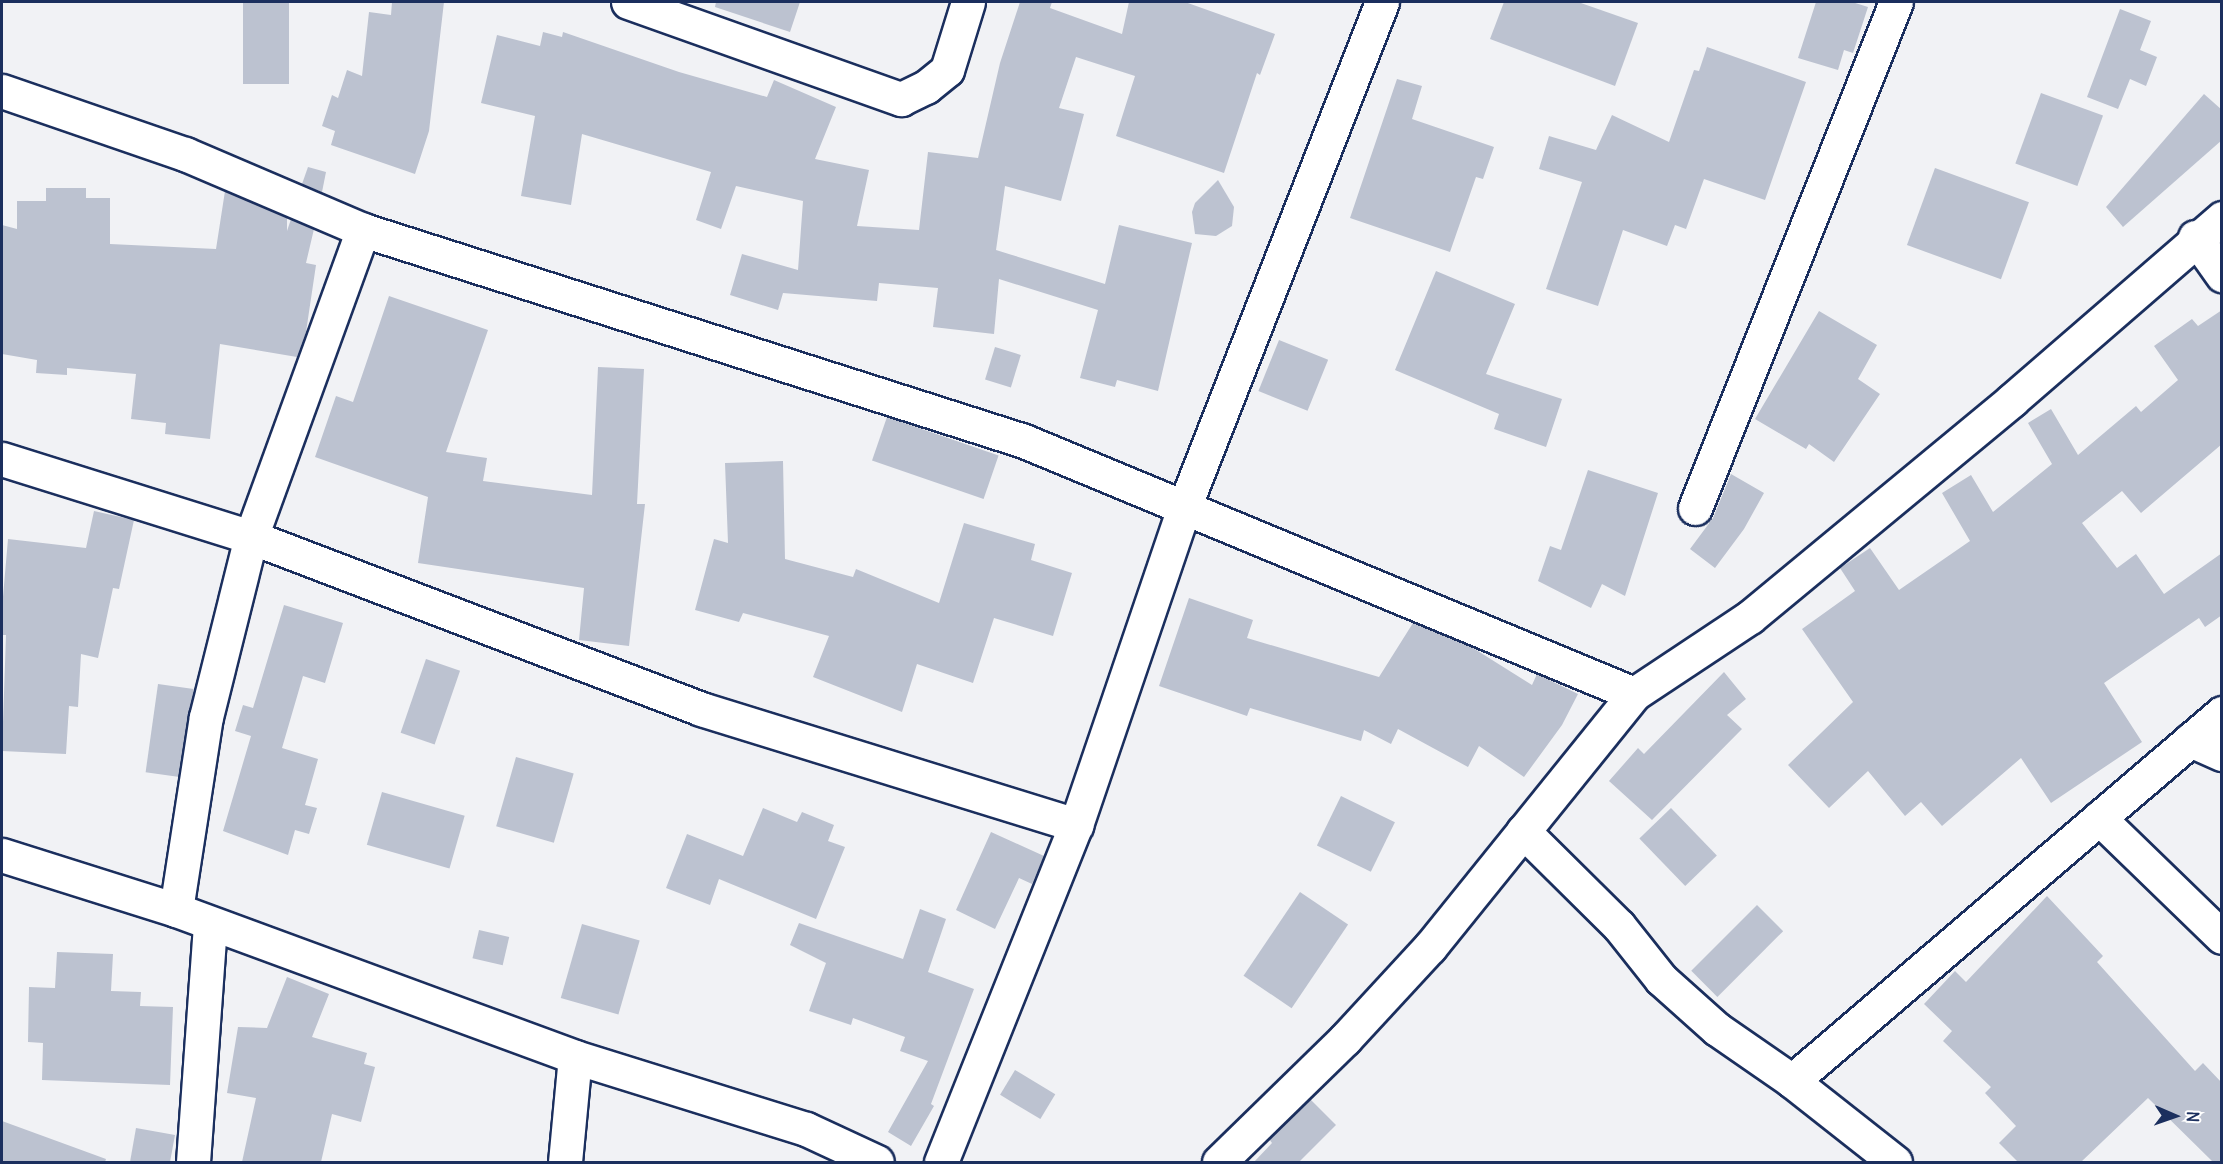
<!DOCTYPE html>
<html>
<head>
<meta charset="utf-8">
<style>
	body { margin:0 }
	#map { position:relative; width:2223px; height:1164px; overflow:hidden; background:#f1f2f5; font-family:Delius,sans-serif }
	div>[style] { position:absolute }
	.building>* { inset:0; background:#bcc2d0; transform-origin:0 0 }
	.roads { filter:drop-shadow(2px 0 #1b2f5e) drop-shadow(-2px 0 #1b2f5e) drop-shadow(0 2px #1b2f5e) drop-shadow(0 -2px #1b2f5e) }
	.minor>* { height:33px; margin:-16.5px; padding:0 16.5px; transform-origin:16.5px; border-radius:16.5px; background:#fff }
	span { translate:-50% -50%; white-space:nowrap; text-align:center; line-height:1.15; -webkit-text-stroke:5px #fff; paint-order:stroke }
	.frame { position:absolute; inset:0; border:3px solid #1b2f5e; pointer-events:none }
	.north { position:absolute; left:2145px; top:1086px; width:60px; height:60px; -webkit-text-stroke:4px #fff; paint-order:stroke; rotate:92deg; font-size:16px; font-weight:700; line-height:24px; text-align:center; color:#1b2f5e }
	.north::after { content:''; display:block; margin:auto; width:21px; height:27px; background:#1b2f5e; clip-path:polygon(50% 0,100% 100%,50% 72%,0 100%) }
</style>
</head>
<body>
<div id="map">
	<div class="building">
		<i style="left:243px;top:2px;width:46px;height:82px"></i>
		<i style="clip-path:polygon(392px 2px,444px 2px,429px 131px,415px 174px,331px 145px,335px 131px,322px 126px,332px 95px,338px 98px,347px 70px,362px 76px,369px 12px,391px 15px)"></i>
		<i style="clip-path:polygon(716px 2px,800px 2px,790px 32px,715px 7px)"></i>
		<i style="clip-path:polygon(1020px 2px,1052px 2px,1050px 8px,1122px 34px,1129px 2px,1185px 2px,1275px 34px,1260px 75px,1257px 73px,1224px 173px,1116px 136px,1135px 76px,1076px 57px,1059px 108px,1084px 114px,1061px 201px,1005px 186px,996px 250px,1105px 284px,1119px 225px,1192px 243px,1158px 391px,1117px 380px,1115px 387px,1080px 378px,1098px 310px,999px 279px,994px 334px,933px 327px,938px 288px,879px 283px,877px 301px,783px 293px,778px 310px,730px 295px,742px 254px,798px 270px,803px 201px,736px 186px,721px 229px,696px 220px,711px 172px,582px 134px,571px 205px,521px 196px,535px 116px,481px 103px,497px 35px,540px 46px,543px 32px,562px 37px,563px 32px,679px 72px,767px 97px,774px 80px,836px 107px,815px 159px,869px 170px,857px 226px,919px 230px,928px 152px,978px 158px,1000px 63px)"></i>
		<i style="clip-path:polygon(1504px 2px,1578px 2px,1638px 23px,1615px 86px,1490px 39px)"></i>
		<i style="clip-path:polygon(1816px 2px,1852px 2px,1868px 7px,1853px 53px,1844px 50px,1838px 70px,1798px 58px)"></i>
		<i style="clip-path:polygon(2120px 9px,2151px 21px,2140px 50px,2157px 57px,2146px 86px,2130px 79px,2118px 109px,2087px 97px)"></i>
		<i style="clip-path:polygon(1707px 47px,1806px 82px,1765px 200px,1704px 179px,1686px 229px,1675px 225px,1667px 246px,1623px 230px,1598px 306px,1546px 289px,1582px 182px,1539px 169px,1549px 136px,1596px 150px,1612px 115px,1669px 142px,1694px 70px,1699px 71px)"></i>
		<i style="clip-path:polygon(1397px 79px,1422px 86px,1412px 119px,1494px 147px,1483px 179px,1476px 177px,1450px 252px,1350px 218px)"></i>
		<i style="left:2041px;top:93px;width:66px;height:75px;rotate:20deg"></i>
		<i style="clip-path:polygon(2204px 94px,2222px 110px,2222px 140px,2123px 227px,2106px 207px)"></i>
		<i style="clip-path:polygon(308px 167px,326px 172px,322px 192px,302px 184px)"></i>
		<i style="left:1935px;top:168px;width:100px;height:82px;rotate:20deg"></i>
		<i style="clip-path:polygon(1218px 180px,1234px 207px,1232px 226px,1216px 236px,1195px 234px,1192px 212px,1195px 203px)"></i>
		<i style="clip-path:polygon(46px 188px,86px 188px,86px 198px,110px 198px,110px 244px,216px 249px,225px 191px,287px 218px,287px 231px,291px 219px,314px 229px,306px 263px,316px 265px,306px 332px,297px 357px,220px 344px,210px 439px,165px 434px,166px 423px,131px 419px,136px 374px,67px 368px,67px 375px,36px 373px,37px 360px,2px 354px,2px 225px,17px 229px,17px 201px,46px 201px)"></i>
		<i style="clip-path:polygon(1436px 271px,1515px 304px,1486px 374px,1562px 399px,1546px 447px,1494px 429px,1499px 414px,1395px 370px)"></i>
		<i style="clip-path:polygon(389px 296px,488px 330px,446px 452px,487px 458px,483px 481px,592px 495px,598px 367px,644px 369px,637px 504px,645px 504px,629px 646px,579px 640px,584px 588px,418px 563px,428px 497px,315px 457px,336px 396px,353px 402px)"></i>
		<i style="clip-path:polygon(2222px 310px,2222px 444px,2141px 513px,2122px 491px,2082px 523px,2117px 568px,2136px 554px,2164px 594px,2222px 553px,2222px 615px,2205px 627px,2199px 618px,2104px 683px,2142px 742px,2051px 803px,2021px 758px,1942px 826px,1921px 802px,1905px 816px,1868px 771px,1829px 808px,1788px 765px,1853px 702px,1802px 629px,1855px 591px,1840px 568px,1870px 548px,1899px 590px,1970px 541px,1942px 493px,1971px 475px,1993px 512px,2052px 464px,2028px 423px,2051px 409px,2078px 455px,2136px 406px,2141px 412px,2178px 380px,2154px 346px,2192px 319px,2198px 326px)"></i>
		<i style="clip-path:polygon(1819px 311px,1877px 345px,1858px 379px,1880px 394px,1834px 462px,1809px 444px,1806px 449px,1755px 419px)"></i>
		<i style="left:1279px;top:340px;width:53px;height:55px;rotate:22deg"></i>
		<i style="left:995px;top:347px;width:27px;height:34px;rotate:17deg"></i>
		<i style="left:887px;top:417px;width:118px;height:46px;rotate:19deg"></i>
		<i style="clip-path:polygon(783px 461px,785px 559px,853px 577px,856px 569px,939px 603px,964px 523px,1035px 544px,1031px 560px,1072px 573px,1053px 636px,994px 618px,973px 683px,917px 664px,902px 712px,813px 677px,829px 636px,743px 613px,739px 622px,695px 610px,714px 539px,728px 543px,725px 463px)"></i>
		<i style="clip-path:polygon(1588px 470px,1658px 493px,1625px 596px,1602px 584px,1591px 608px,1538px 581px,1550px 546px,1561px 550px)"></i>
		<i style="clip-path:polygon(1731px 474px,1764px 493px,1744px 529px,1715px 568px,1690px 549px,1713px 518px)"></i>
		<i style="clip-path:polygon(94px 511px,134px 520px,119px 589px,113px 588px,98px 658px,81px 654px,78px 707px,69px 706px,66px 754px,2px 751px,6px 635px,2px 635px,2px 608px,8px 539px,86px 548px)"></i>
		<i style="clip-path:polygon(1189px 598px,1253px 620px,1247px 638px,1379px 677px,1413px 623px,1473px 648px,1532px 685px,1537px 674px,1578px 694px,1562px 725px,1524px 777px,1479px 746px,1468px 767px,1398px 729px,1391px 744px,1364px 730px,1361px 741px,1250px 708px,1247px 716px,1159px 686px)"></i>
		<i style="clip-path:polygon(284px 605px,343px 623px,325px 683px,303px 676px,282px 748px,318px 759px,305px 805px,317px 808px,309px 834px,295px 830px,288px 855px,223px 831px,251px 736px,235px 731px,243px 705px,253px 708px)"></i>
		<i style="left:426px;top:659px;width:36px;height:78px;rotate:19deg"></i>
		<i style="clip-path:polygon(1724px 672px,1746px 699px,1727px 715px,1742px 729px,1652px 820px,1609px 781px,1638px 748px,1644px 754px)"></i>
		<i style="left:158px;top:684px;width:36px;height:89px;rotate:8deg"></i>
		<i style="left:516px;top:757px;width:60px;height:72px;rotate:16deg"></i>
		<i style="left:382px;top:792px;width:86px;height:55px;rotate:16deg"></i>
		<i style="left:1341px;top:796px;width:60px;height:55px;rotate:26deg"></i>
		<i style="clip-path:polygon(763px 808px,797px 822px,802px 812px,834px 825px,828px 841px,845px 847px,816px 919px,719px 879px,710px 905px,666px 888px,687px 834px,743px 856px)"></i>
		<i style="left:1671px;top:808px;width:66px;height:44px;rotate:46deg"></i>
		<i style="clip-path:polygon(991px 832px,1044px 856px,1032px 884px,1019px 878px,995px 929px,956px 910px)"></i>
		<i style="left:1300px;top:892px;width:58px;height:101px;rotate:34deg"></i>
		<i style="clip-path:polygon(2047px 896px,2103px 956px,2097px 962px,2195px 1071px,2203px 1063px,2222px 1083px,2222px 1162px,2213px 1162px,2148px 1098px,2081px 1162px,2018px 1162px,1999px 1143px,2016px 1126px,1985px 1093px,1991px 1087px,1943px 1041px,1952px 1031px,1924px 1004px,1955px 971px,1966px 982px)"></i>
		<i style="left:1757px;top:905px;width:37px;height:93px;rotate:45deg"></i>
		<i style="clip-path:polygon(920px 909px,946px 919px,928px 972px,974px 989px,931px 1104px,934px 1106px,911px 1146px,888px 1132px,928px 1061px,900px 1051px,905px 1037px,853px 1018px,851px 1025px,809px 1011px,826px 963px,790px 945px,799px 923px,903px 959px)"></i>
		<i style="left:582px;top:924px;width:60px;height:77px;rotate:16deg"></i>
		<i style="left:479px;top:930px;width:31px;height:29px;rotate:13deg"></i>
		<i style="clip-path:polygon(57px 952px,113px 954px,111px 991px,141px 992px,140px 1006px,173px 1007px,170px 1085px,42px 1080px,43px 1043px,28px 1042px,29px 987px,55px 988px)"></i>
		<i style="clip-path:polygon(287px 977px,329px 994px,312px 1037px,367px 1053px,364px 1064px,375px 1067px,361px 1122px,332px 1114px,321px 1162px,242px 1162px,256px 1098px,227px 1093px,238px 1027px,267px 1028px)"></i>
		<i style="left:1015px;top:1070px;width:47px;height:29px;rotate:31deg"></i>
		<i style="clip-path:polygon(1310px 1099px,1336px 1125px,1299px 1162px,1254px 1162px,1272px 1143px,1269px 1139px)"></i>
		<i style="clip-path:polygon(2px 1121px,106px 1159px,105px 1162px,2px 1162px)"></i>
		<i style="clip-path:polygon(136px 1128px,175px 1135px,170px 1162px,130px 1162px)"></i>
	</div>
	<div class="roads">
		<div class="minor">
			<i style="left:628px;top:2px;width:290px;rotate:19.6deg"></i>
			<i style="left:901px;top:99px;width:28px;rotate:-26deg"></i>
			<i style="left:926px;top:87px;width:27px;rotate:-39deg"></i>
			<i style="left:947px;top:70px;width:71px;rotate:-72.8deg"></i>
			<i style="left:2px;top:91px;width:194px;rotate:19deg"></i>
			<i style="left:185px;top:154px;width:194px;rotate:23.1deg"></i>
			<i style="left:363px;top:230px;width:694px;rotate:17.7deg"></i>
			<i style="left:1024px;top:441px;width:660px;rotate:22.53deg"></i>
			<i style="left:2195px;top:237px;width:47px;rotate:54.6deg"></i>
			<i style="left:2px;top:459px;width:261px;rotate:17.4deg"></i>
			<i style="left:251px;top:537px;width:482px;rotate:20.9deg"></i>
			<i style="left:701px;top:709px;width:393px;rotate:17.2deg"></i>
			<i style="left:1695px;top:508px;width:544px;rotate:-68.34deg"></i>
			<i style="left:2190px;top:740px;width:35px;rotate:24deg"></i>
			<i style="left:2099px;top:818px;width:171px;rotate:44.1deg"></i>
			<i style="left:1523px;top:831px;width:135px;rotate:44.7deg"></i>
			<i style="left:1619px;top:926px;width:68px;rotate:51.6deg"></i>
			<i style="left:1661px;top:979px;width:75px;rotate:41.8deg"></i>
			<i style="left:1717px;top:1029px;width:91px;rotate:34.7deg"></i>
			<i style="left:1792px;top:1081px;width:131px;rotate:38.2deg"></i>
			<i style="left:2px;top:855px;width:182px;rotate:17.5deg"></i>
			<i style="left:176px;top:910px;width:425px;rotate:20.2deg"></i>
			<i style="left:575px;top:1057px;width:242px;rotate:17.3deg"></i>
			<i style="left:806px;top:1129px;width:78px;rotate:24.9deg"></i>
			<i style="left:176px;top:910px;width:195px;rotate:-81.2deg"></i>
			<i style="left:206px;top:717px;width:186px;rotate:-76deg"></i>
			<i style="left:251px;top:537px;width:327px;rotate:-70deg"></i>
			<i style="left:1792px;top:1081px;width:566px;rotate:-40.56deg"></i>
			<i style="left:193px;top:1162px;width:239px;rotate:-85.9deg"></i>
			<i style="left:565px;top:1162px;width:105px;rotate:-84.6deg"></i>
			<i style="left:941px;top:1162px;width:363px;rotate:-68.2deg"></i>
			<i style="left:1076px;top:825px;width:338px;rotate:-71.2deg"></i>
			<i style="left:1185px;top:505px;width:540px;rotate:-68.61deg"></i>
			<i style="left:1219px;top:1162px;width:176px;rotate:-44.3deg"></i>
			<i style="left:1345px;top:1039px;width:125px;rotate:-47.3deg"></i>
			<i style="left:1430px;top:947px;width:325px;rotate:-51.1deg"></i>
			<i style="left:1634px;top:694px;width:139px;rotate:-33.6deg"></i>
			<i style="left:1750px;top:617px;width:340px;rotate:-39.6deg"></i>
			<i style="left:2012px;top:400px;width:278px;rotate:-40.9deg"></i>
		</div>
	</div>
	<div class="frame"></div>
	<div class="north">N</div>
</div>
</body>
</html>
